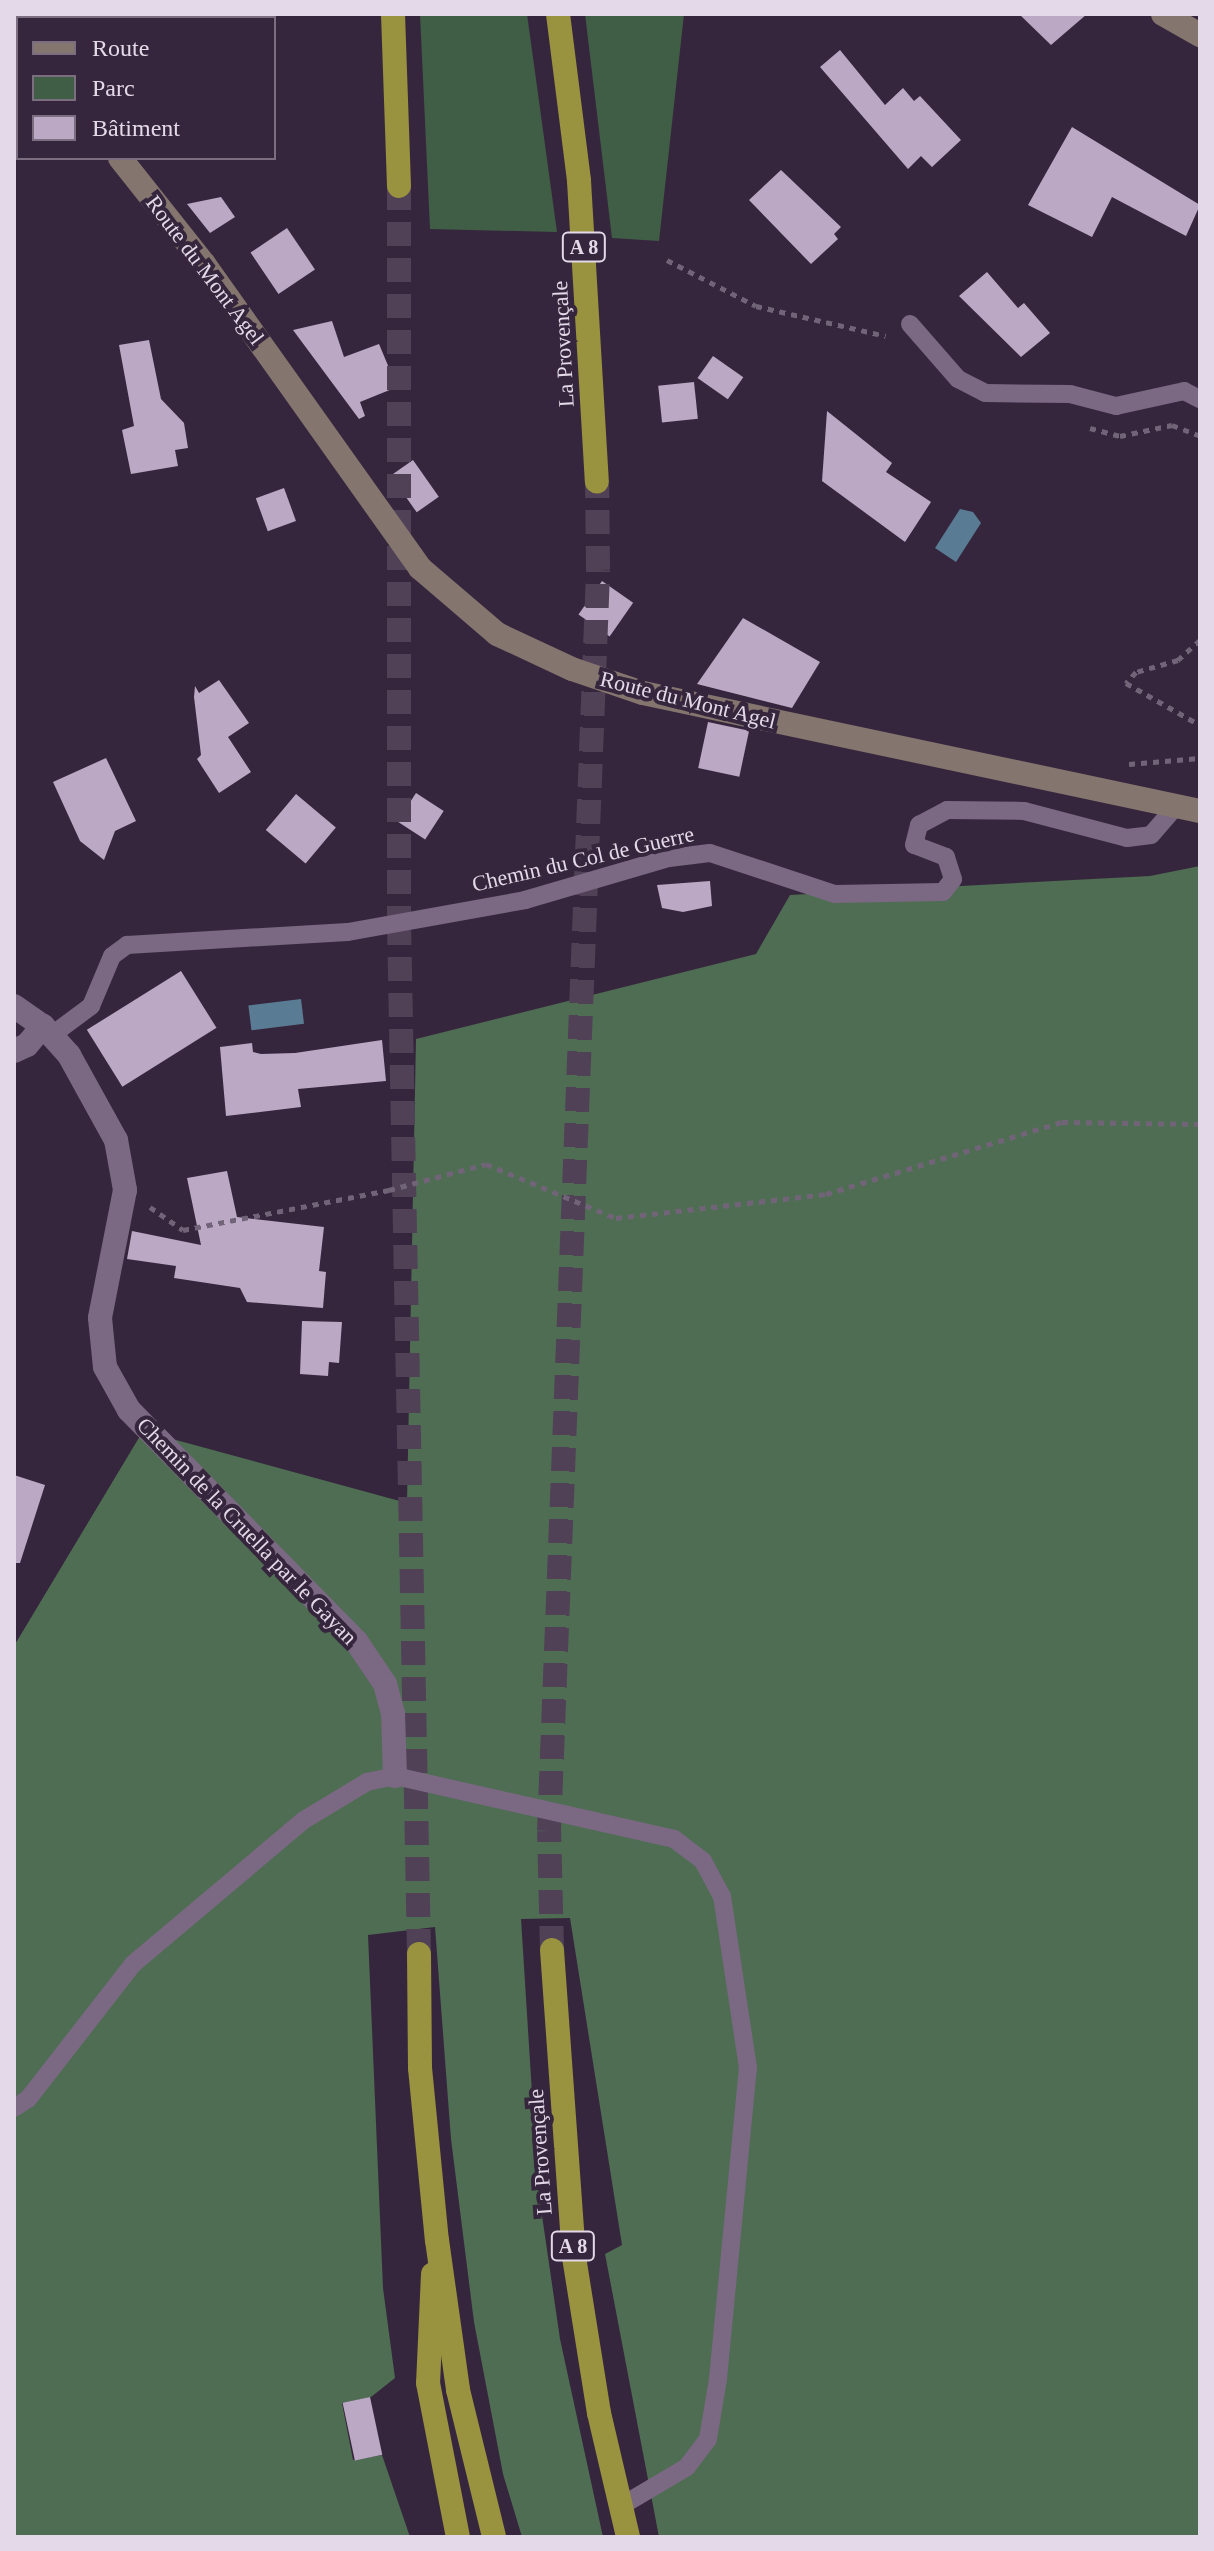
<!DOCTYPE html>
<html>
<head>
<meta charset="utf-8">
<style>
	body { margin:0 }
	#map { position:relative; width:1214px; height:2551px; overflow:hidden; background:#36263d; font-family:Georgia,serif }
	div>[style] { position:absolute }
	.green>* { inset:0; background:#405d45 }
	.forest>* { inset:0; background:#4e6d53 }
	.water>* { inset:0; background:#597b94; transform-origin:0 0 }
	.building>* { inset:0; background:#bba8c4; transform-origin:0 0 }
	.highway-tunnel>* { height:24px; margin-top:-12px; transform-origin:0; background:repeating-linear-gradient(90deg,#504157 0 24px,transparent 0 36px) }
	.path>* { height:5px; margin-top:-2.5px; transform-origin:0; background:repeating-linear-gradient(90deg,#726478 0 6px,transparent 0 12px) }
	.lane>* { height:18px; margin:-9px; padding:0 9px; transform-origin:9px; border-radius:9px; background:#7b6883 }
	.street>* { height:24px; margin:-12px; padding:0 12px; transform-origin:12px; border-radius:12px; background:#7b6883 }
	.secondary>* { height:24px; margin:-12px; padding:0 12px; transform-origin:12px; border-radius:12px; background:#84756e }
	.highway>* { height:24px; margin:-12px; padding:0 12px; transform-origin:12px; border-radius:12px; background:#99923e }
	span { translate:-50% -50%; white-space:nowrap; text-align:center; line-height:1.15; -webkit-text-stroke:8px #36263d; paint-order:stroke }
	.shield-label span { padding:2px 6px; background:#36263d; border:2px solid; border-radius:6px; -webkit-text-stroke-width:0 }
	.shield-label { font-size:20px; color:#e4d9e8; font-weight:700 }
	.street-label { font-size:22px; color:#e4d9e8 }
	.frame { position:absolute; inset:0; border:16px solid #e4d9e8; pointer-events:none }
	.legend { position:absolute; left:16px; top:16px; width:260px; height:144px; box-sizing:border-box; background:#36263d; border:2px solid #7c6e81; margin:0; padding:10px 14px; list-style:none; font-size:24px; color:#e4d9e8 }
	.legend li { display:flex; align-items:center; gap:16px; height:40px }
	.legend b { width:40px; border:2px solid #7c6e81 }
</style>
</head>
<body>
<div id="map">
	<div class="green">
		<i style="clip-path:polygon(420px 14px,527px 14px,557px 232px,430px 229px)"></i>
		<i style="clip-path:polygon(585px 14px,684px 14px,659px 241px,612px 238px)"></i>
	</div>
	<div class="forest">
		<i style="clip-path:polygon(1200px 866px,1200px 2537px,659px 2537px,605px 2254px,622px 2245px,570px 1918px,521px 1919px,538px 2188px,560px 2339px,603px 2537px,522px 2537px,503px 2474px,474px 2322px,451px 2139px,435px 1927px,368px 1935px,383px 2288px,395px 2378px,371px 2397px,342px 2403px,353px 2460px,382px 2455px,410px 2537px,14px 2537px,14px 1646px,143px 1431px,407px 1503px,416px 1039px,756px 954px,790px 895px,1150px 876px)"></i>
	</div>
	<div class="water">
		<i style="clip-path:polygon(960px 509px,973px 512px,981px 523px,956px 562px,935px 548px)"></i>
		<i style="left:301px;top:999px;width:25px;height:53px;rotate:83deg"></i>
	</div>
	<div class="building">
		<i style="clip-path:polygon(1019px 14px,1087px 14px,1051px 45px)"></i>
		<i style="clip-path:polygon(840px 50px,885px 105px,903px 88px,914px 101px,920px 96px,961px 140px,932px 167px,921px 156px,908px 169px,820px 67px)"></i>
		<i style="clip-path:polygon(1072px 127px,1200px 205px,1186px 236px,1112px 197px,1092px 237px,1028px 205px)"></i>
		<i style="clip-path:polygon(781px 170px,841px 227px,834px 234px,838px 239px,811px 264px,749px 200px)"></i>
		<i style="clip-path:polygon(221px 197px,235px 217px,210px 233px,187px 204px)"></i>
		<i style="left:287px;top:228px;width:50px;height:44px;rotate:56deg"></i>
		<i style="clip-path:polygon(987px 272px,1018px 308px,1024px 303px,1050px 333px,1021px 357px,959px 296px)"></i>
		<i style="clip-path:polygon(332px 321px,344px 357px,379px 344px,397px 387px,360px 402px,365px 416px,359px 419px,293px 330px)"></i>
		<i style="clip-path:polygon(149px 340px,161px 399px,184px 423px,188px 448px,175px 450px,178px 466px,131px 474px,122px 430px,134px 426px,119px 345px)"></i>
		<i style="left:713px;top:356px;width:37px;height:27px;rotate:35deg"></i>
		<i style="left:694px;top:382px;width:37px;height:36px;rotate:84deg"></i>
		<i style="clip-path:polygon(827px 411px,892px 463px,886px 472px,931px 502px,905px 542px,822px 481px)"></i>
		<i style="left:413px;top:460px;width:45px;height:27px;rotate:55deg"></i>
		<i style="left:284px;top:488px;width:35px;height:30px;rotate:70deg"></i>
		<i style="left:602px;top:581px;width:38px;height:41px;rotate:35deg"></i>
		<i style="clip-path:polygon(743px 618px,820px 662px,792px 708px,697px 684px)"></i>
		<i style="clip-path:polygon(219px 680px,249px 723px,228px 737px,251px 772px,219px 793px,197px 759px,201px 755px,194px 697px,195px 686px,199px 693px)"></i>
		<i style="left:708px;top:722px;width:42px;height:47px;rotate:12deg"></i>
		<i style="clip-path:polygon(106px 758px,136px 821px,115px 831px,104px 860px,80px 841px,53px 782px)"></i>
		<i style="left:416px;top:793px;width:33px;height:34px;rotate:33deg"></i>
		<i style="left:296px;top:794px;width:52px;height:47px;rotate:40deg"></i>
		<i style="clip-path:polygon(710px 881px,712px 906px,683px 912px,662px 908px,657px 885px)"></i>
		<i style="left:181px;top:971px;width:67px;height:111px;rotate:58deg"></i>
		<i style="clip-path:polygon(382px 1040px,386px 1081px,298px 1089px,301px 1107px,226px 1116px,220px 1047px,252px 1043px,253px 1052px,261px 1054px,295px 1053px)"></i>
		<i style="clip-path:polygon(227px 1171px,237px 1217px,324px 1227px,319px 1271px,326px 1272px,323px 1308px,247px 1302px,240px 1288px,174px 1278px,176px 1266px,127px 1259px,132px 1231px,201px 1245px,187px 1178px)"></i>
		<i style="clip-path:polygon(302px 1321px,342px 1322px,339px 1363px,329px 1362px,328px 1376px,300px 1374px)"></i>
		<i style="clip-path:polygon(14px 1475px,45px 1485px,20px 1563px,14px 1563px)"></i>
		<i style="left:370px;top:2397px;width:59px;height:28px;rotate:78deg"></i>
	</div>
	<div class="highway-tunnel">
		<i style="left:399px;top:186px;width:735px;rotate:90deg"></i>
		<i style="left:399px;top:921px;width:1033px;rotate:88.89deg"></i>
		<i style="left:552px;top:1950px;width:119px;rotate:-91.4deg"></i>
		<i style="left:549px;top:1831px;width:1262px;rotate:-87.77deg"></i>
		<i style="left:598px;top:570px;width:89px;rotate:-90.6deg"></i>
	</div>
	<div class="path">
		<i style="left:667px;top:260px;width:100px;rotate:27.3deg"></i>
		<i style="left:756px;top:306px;width:133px;rotate:13deg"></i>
		<i style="left:1090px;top:428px;width:31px;rotate:15deg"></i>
		<i style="left:1120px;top:436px;width:53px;rotate:-11.9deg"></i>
		<i style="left:1172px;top:425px;width:30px;rotate:21deg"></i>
		<i style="left:1200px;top:640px;width:30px;rotate:138deg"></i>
		<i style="left:1178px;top:660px;width:44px;rotate:164.1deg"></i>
		<i style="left:1136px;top:672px;width:15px;rotate:132deg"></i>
		<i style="left:1126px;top:683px;width:85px;rotate:29.6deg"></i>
		<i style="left:1129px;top:764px;width:71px;rotate:-4.8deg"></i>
		<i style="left:150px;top:1207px;width:40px;rotate:34.9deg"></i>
		<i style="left:183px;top:1230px;width:210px;rotate:-11deg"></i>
		<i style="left:389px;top:1190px;width:100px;rotate:-15deg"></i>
		<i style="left:486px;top:1164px;width:141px;rotate:22.6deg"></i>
		<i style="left:616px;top:1218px;width:211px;rotate:-6.5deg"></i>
		<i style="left:826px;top:1194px;width:247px;rotate:-17deg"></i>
		<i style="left:1062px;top:1122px;width:138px;rotate:0.8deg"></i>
	</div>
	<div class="lane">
		<i style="left:910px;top:324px;width:73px;rotate:48.9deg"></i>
		<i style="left:958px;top:379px;width:30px;rotate:27deg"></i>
		<i style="left:985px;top:393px;width:85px;rotate:0.7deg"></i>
		<i style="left:1070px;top:394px;width:48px;rotate:14.6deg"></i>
		<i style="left:1116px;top:406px;width:70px;rotate:-12.4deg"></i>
		<i style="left:1184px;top:391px;width:18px;rotate:27deg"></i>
		<i style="left:52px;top:1035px;width:49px;rotate:-36.6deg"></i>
		<i style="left:91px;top:1006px;width:54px;rotate:-67.2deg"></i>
		<i style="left:112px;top:956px;width:19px;rotate:-36deg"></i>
		<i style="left:127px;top:945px;width:221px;rotate:-3.4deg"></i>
		<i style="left:348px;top:932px;width:180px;rotate:-10.2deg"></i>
		<i style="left:525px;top:900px;width:150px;rotate:-16.3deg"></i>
		<i style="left:669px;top:858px;width:41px;rotate:-7deg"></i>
		<i style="left:710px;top:853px;width:132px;rotate:18.2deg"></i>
		<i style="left:835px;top:894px;width:108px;rotate:-1.1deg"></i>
		<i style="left:943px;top:892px;width:16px;rotate:-52deg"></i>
		<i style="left:953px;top:879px;width:23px;rotate:-108deg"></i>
		<i style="left:946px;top:857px;width:34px;rotate:-159deg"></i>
		<i style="left:914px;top:845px;width:21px;rotate:-76deg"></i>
		<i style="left:919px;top:825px;width:32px;rotate:-28deg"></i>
		<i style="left:947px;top:810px;width:77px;rotate:0.7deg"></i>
		<i style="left:1024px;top:811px;width:106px;rotate:14.7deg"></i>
		<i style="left:1127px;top:838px;width:24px;rotate:-7deg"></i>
		<i style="left:1151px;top:835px;width:35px;rotate:-49deg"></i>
		<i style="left:14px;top:2108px;width:17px;rotate:-33deg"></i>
		<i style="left:28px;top:2099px;width:171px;rotate:-52.1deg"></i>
		<i style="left:133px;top:1964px;width:224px;rotate:-40.1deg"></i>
		<i style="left:304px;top:1820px;width:74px;rotate:-31.1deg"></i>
		<i style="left:367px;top:1782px;width:29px;rotate:-12deg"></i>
		<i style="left:395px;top:1776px;width:286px;rotate:12.7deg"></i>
		<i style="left:674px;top:1839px;width:36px;rotate:37deg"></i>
		<i style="left:703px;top:1861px;width:40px;rotate:62deg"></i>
		<i style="left:722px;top:1896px;width:173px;rotate:81.4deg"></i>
		<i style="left:748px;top:2067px;width:313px;rotate:95.5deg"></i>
		<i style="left:718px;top:2379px;width:61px;rotate:99.5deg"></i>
		<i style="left:708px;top:2439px;width:35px;rotate:127deg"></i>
		<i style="left:687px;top:2467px;width:77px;rotate:149.4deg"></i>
	</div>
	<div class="street">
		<i style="left:14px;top:1006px;width:35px;rotate:35deg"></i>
		<i style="left:43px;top:1026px;width:39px;rotate:48deg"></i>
		<i style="left:69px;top:1055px;width:97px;rotate:61.1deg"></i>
		<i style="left:116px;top:1140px;width:51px;rotate:79.8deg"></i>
		<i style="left:125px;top:1190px;width:130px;rotate:101.1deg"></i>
		<i style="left:100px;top:1318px;width:49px;rotate:84.2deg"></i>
		<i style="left:105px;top:1367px;width:49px;rotate:60.8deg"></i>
		<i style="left:129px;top:1410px;width:324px;rotate:45.5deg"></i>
		<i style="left:356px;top:1641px;width:52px;rotate:56deg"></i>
		<i style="left:385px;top:1684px;width:30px;rotate:75deg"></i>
		<i style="left:393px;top:1713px;width:63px;rotate:88.2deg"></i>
		<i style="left:14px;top:1051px;width:14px;rotate:-25deg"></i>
		<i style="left:27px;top:1045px;width:25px;rotate:-50deg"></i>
	</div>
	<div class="secondary">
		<i style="left:1163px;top:14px;width:43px;rotate:29.6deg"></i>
		<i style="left:14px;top:23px;width:7px;rotate:56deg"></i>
		<i style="left:120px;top:158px;width:135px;rotate:51.6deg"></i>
		<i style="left:204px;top:264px;width:373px;rotate:54.6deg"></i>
		<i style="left:420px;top:568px;width:101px;rotate:40.6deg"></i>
		<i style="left:497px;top:634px;width:83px;rotate:25deg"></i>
		<i style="left:572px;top:669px;width:75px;rotate:18.7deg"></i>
		<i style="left:643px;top:693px;width:569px;rotate:11.96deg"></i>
	</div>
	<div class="highway">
		<i style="left:393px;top:14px;width:172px;rotate:88deg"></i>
		<i style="left:558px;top:14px;width:168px;rotate:82.8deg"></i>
		<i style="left:579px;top:181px;width:301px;rotate:86.6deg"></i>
		<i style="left:552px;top:1950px;width:308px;rotate:85.9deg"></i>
		<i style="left:574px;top:2257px;width:158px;rotate:80.9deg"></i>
		<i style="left:599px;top:2413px;width:127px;rotate:76.8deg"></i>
		<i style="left:419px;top:1954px;width:114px;rotate:89.5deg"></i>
		<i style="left:420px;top:2068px;width:173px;rotate:84.4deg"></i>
		<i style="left:437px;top:2240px;width:151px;rotate:82deg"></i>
		<i style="left:458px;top:2390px;width:151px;rotate:76.2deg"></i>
		<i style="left:433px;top:2274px;width:109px;rotate:92.6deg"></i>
		<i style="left:428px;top:2383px;width:157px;rotate:79deg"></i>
	</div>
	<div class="shield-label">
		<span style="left:584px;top:247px">A 8</span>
		<span style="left:573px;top:2246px">A 8</span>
	</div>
	<div class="street-label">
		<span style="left:205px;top:270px;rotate:53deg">Route du Mont Agel</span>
		<span style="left:563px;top:344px;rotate:-93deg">La Provençale</span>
		<span style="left:688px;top:700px;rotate:14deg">Route du Mont Agel</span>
		<span style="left:583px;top:859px;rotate:-13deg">Chemin du Col de Guerre</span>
		<span style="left:247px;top:1531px;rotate:46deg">Chemin de la Cruella par le Gayan</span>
		<span style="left:540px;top:2152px;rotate:-94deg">La Provençale</span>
	</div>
	<div class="frame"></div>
	<ul class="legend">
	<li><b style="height:10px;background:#84756e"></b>Route</li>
	<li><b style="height:22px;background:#405d45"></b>Parc</li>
	<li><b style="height:22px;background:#bba8c4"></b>Bâtiment</li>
	</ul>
</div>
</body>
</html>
